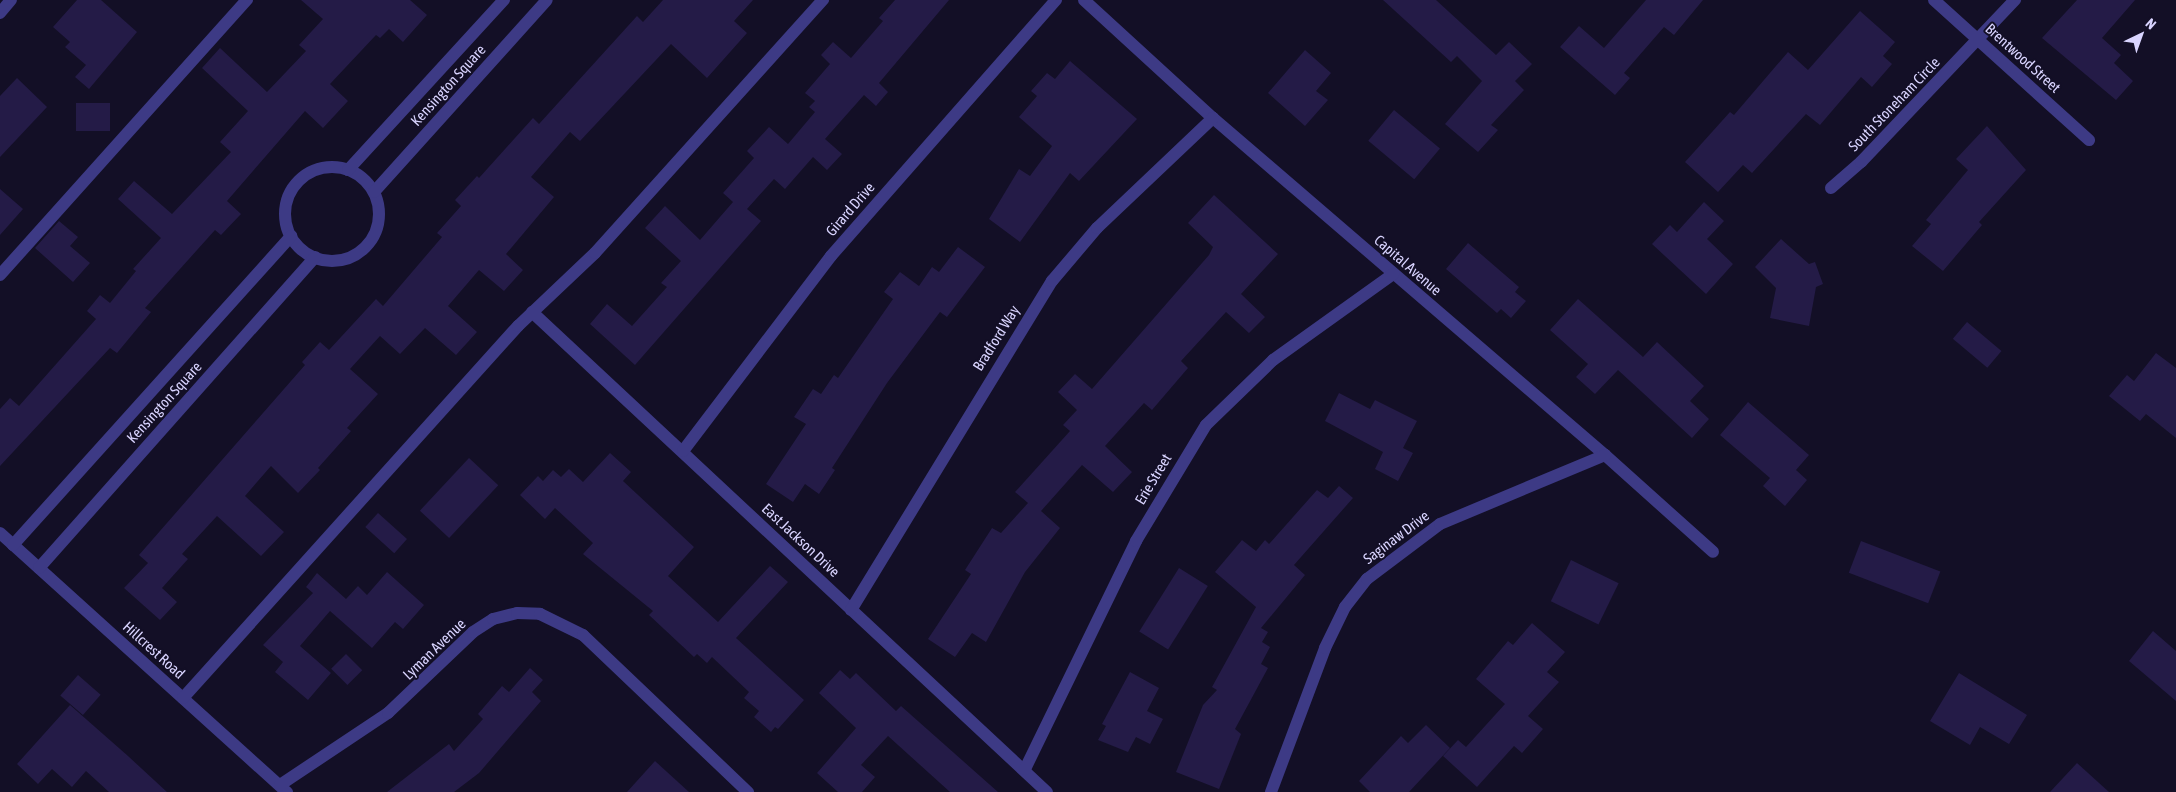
<!DOCTYPE html>
<html>
<head>
<meta charset="utf-8">
<style>
	body { margin:0 }
	#map { position:relative; width:2176px; height:792px; overflow:hidden; background:#130f26; font-family:"Asap Condensed",sans-serif }
	div>[style] { position:absolute }
	.building>* { inset:0; background:#241b47; transform-origin:0 0 }
	.minor>* { height:12px; margin:-6px; padding:0 6px; transform-origin:6px; border-radius:6px; background:#3d3a85 }
	.minor>.ring { margin:-6px; padding:0; box-sizing:content-box; background:none; border:12px solid #3d3a85; border-radius:50% }
	span { translate:-50% -50%; white-space:nowrap; text-align:center; line-height:1.15; -webkit-text-stroke:4px #130f26; paint-order:stroke }
	.street-label { font-size:15px; color:#d9d4ff }
	.north { position:absolute; left:2116px; top:10px; width:50px; height:50px; -webkit-text-stroke:4px #130f26; paint-order:stroke; rotate:42deg; font-size:14px; font-weight:700; line-height:20px; text-align:center; color:#d9d4ff }
	.north::after { content:''; display:block; margin:auto; width:18px; height:22px; background:#d9d4ff; clip-path:polygon(50% 0,100% 100%,50% 72%,0 100%) }
</style>
</head>
<body>
<div id="map">
	<div class="building">
		<i style="clip-path:polygon(77px 0,101px 0,137px 32px,89px 89px,75px 77px,86px 65px,65px 47px,70px 42px,53px 27px)"></i>
		<i style="clip-path:polygon(301px 0,410px 0,427px 15px,403px 42px,389px 29px,380px 38px,376px 35px,330px 84px,348px 101px,323px 128px,305px 111px,227px 201px,241px 214px,221px 235px,215px 230px,145px 308px,151px 312px,117px 353px,110px 348px,0 466px,0 409px,10px 398px,19px 406px,96px 319px,87px 311px,100px 295px,110px 303px,136px 271px,133px 269px,161px 238px,118px 199px,134px 181px,172px 214px,231px 152px,220px 142px,248px 111px,202px 68px,220px 48px,267px 92px,306px 51px,299px 45px,323px 19px)"></i>
		<i style="clip-path:polygon(663px 0,753px 0,734px 21px,747px 33px,707px 78px,671px 44px,580px 141px,570px 132px,531px 177px,554px 197px,506px 254px,523px 270px,504px 291px,479px 270px,448px 306px,477px 332px,456px 355px,425px 328px,400px 354px,380px 336px,350px 369px,378px 394px,347px 428px,351px 431px,318px 468px,320px 470px,298px 493px,271px 466px,245px 496px,284px 532px,261px 556px,217px 516px,182px 554px,188px 559px,162px 588px,177px 602px,160px 620px,124px 588px,148px 563px,139px 555px,305px 365px,302px 362px,320px 342px,329px 350px,376px 299px,383px 306px,442px 237px,437px 233px,461px 206px,455px 200px,477px 176px,479px 178px,533px 118px,539px 124px,637px 16px,643px 22px)"></i>
		<i style="clip-path:polygon(895px 0,949px 0,879px 83px,888px 92px,876px 106px,864px 95px,825px 139px,842px 154px,827px 170px,813px 157px,785px 189px,774px 179px,747px 209px,761px 221px,635px 365px,590px 324px,607px 304px,632px 326px,667px 287px,661px 283px,681px 261px,645px 228px,665px 206px,700px 240px,733px 202px,723px 193px,754px 158px,747px 151px,769px 127px,788px 144px,815px 112px,809px 107px,815px 101px,805px 93px,830px 64px,821px 55px,833px 42px,851px 58px,883px 21px,879px 18px)"></i>
		<i style="clip-path:polygon(1383px 0,1436px 0,1496px 55px,1509px 42px,1532px 64px,1515px 81px,1524px 90px,1491px 125px,1498px 130px,1478px 152px,1445px 124px,1482px 81px,1457px 56px,1451px 62px)"></i>
		<i style="clip-path:polygon(1646px 0,1703px 0,1674px 35px,1664px 27px,1624px 73px,1630px 78px,1615px 95px,1560px 47px,1579px 26px,1604px 48px)"></i>
		<i style="clip-path:polygon(2077px 0,2135px 0,2102px 38px,2121px 55px,2114px 63px,2133px 81px,2116px 100px,2042px 38px)"></i>
		<i style="clip-path:polygon(1860px 11px,1895px 42px,1883px 56px,1892px 64px,1872px 87px,1861px 77px,1820px 125px,1806px 114px,1752px 173px,1743px 165px,1718px 192px,1685px 162px,1730px 112px,1734px 115px,1788px 52px,1808px 70px)"></i>
		<i style="clip-path:polygon(1305px 50px,1331px 73px,1316px 91px,1328px 100px,1305px 126px,1268px 93px)"></i>
		<i style="clip-path:polygon(1070px 61px,1137px 119px,1079px 181px,1070px 173px,1020px 242px,989px 219px,1019px 169px,1030px 176px,1052px 146px,1019px 117px,1037px 96px,1031px 91px,1047px 73px,1055px 79px)"></i>
		<i style="clip-path:polygon(17px 78px,47px 107px,0 157px,0 96px)"></i>
		<i style="left:110px;top:103px;width:28px;height:34px;rotate:90deg"></i>
		<i style="left:1394px;top:110px;width:60px;height:40px;rotate:40deg"></i>
		<i style="clip-path:polygon(1987px 126px,2026px 170px,1979px 222px,1982px 225px,1943px 271px,1912px 246px,1931px 224px,1926px 220px,1968px 170px,1956px 159px)"></i>
		<i style="clip-path:polygon(0 189px,23px 209px,0 235px)"></i>
		<i style="clip-path:polygon(1214px 195px,1278px 254px,1241px 294px,1265px 317px,1249px 333px,1226px 312px,1181px 361px,1188px 368px,1152px 410px,1144px 403px,1105px 446px,1132px 472px,1113px 492px,1082px 465px,1041px 511px,1060px 528px,1025px 572px,986px 642px,972px 633px,955px 657px,928px 639px,971px 574px,965px 570px,992px 528px,1001px 533px,1028px 503px,1015px 492px,1070px 431px,1063px 425px,1077px 410px,1058px 392px,1075px 374px,1092px 389px,1209px 255px,1213px 247px,1188px 223px)"></i>
		<i style="clip-path:polygon(1704px 202px,1724px 221px,1707px 239px,1733px 264px,1706px 294px,1652px 244px,1670px 225px,1677px 232px)"></i>
		<i style="clip-path:polygon(59px 221px,78px 237px,70px 246px,90px 263px,73px 282px,35px 248px)"></i>
		<i style="clip-path:polygon(1781px 239px,1809px 264px,1815px 262px,1823px 284px,1816px 287px,1809px 326px,1770px 318px,1776px 288px,1755px 267px)"></i>
		<i style="clip-path:polygon(1468px 243px,1519px 287px,1515px 292px,1526px 301px,1511px 318px,1501px 309px,1497px 313px,1446px 269px)"></i>
		<i style="clip-path:polygon(958px 247px,985px 267px,947px 317px,940px 312px,887px 383px,832px 468px,835px 470px,819px 494px,805px 484px,793px 502px,766px 484px,806px 424px,794px 417px,813px 389px,821px 394px,834px 375px,838px 378px,893px 299px,884px 292px,900px 272px,919px 286px,932px 267px,939px 272px)"></i>
		<i style="clip-path:polygon(1578px 299px,1643px 357px,1657px 342px,1704px 386px,1690px 401px,1709px 419px,1692px 438px,1618px 370px,1595px 394px,1576px 377px,1588px 364px,1550px 330px)"></i>
		<i style="left:1967px;top:322px;width:45px;height:22px;rotate:40deg"></i>
		<i style="clip-path:polygon(2156px 353px,2176px 368px,2176px 438px,2146px 414px,2140px 421px,2109px 396px,2127px 375px,2134px 381px)"></i>
		<i style="clip-path:polygon(1339px 393px,1370px 409px,1375px 400px,1417px 421px,1403px 448px,1413px 453px,1398px 481px,1375px 469px,1383px 452px,1325px 421px)"></i>
		<i style="clip-path:polygon(1748px 402px,1809px 455px,1796px 470px,1807px 480px,1785px 506px,1763px 486px,1770px 478px,1720px 435px)"></i>
		<i style="clip-path:polygon(610px 453px,631px 472px,623px 481px,694px 547px,668px 576px,718px 622px,770px 566px,788px 582px,736px 638px,804px 700px,778px 729px,775px 727px,771px 732px,754px 717px,759px 711px,744px 698px,749px 692px,712px 657px,707px 663px,697px 654px,694px 657px,649px 615px,653px 611px,583px 554px,593px 543px,555px 508px,545px 519px,520px 495px,538px 476px,543px 481px,553px 470px,561px 477px,569px 469px,583px 482px)"></i>
		<i style="left:469px;top:458px;width:40px;height:72px;rotate:43deg"></i>
		<i style="clip-path:polygon(1339px 486px,1353px 498px,1294px 565px,1305px 575px,1261px 628px,1268px 632px,1262px 642px,1270px 647px,1261px 664px,1268px 668px,1235px 729px,1241px 734px,1219px 789px,1176px 772px,1203px 705px,1217px 690px,1212px 687px,1256px 607px,1215px 572px,1242px 540px,1256px 551px,1265px 540px,1269px 544px,1317px 490px,1328px 498px)"></i>
		<i style="left:378px;top:513px;width:39px;height:19px;rotate:42deg"></i>
		<i style="left:1861px;top:541px;width:85px;height:34px;rotate:21deg"></i>
		<i style="left:1571px;top:560px;width:53px;height:46px;rotate:26deg"></i>
		<i style="left:1179px;top:568px;width:34px;height:75px;rotate:32deg"></i>
		<i style="clip-path:polygon(387px 572px,424px 605px,403px 629px,395px 622px,372px 648px,330px 611px,300px 646px,331px 673px,308px 700px,275px 672px,283px 662px,263px 645px,313px 593px,306px 587px,317px 573px,346px 599px,358px 586px,367px 595px)"></i>
		<i style="clip-path:polygon(1532px 623px,1565px 652px,1547px 672px,1559px 682px,1528px 716px,1543px 729px,1522px 753px,1514px 746px,1477px 787px,1443px 756px,1458px 740px,1466px 747px,1505px 704px,1476px 679px,1508px 641px,1513px 645px)"></i>
		<i style="clip-path:polygon(2153px 631px,2176px 651px,2176px 701px,2129px 661px)"></i>
		<i style="left:346px;top:654px;width:23px;height:21px;rotate:45deg"></i>
		<i style="clip-path:polygon(530px 668px,543px 680px,532px 692px,541px 701px,479px 773px,454px 792px,387px 792px,449px 744px,454px 751px,483px 719px,478px 714px,502px 686px,509px 692px)"></i>
		<i style="clip-path:polygon(840px 670px,850px 679px,856px 673px,896px 711px,901px 706px,998px 792px,950px 792px,888px 736px,861px 765px,875px 777px,862px 792px,838px 792px,817px 773px,856px 728px,819px 693px)"></i>
		<i style="clip-path:polygon(1130px 672px,1159px 688px,1147px 711px,1163px 719px,1150px 744px,1136px 737px,1128px 752px,1098px 740px,1106px 726px,1102px 724px)"></i>
		<i style="clip-path:polygon(1959px 673px,2027px 715px,2009px 744px,1980px 727px,1970px 745px,1930px 721px)"></i>
		<i style="left:78px;top:675px;width:30px;height:27px;rotate:41deg"></i>
		<i style="clip-path:polygon(70px 705px,128px 756px,167px 792px,109px 792px,86px 771px,72px 787px,52px 769px,38px 784px,17px 764px)"></i>
		<i style="clip-path:polygon(1426px 725px,1450px 748px,1409px 792px,1370px 792px,1359px 781px,1401px 736px,1408px 743px)"></i>
		<i style="clip-path:polygon(655px 761px,689px 792px,627px 792px)"></i>
		<i style="clip-path:polygon(2077px 763px,2109px 792px,2050px 792px)"></i>
	</div>
	<div class="minor">
		<i style="left:1084px;top:0;width:175px;rotate:42.5deg"></i>
		<i style="left:1213px;top:118px;width:517px;rotate:40.69deg"></i>
		<i style="left:1605px;top:455px;width:145px;rotate:41.9deg"></i>
		<i style="left:1934px;top:0;width:209px;rotate:42.1deg"></i>
		<i style="left:0;top:13px;width:17px;rotate:-50deg"></i>
		<i class="ring" style="left:285px;top:167px;width:82px;height:82px"></i>
		<i style="left:348px;top:170px;width:231px;rotate:-47.5deg"></i>
		<i style="left:1831px;top:188px;width:40px;rotate:-41deg"></i>
		<i style="left:1861px;top:162px;width:224px;rotate:-46.5deg"></i>
		<i style="left:374px;top:192px;width:258px;rotate:-48deg"></i>
		<i style="left:0;top:275px;width:370px;rotate:-48.1deg"></i>
		<i style="left:532px;top:312px;width:704px;rotate:42.99deg"></i>
		<i style="left:683px;top:451px;width:245px;rotate:-52.8deg"></i>
		<i style="left:831px;top:256px;width:341px;rotate:-48.7deg"></i>
		<i style="left:0;top:533px;width:387px;rotate:42.1deg"></i>
		<i style="left:13px;top:545px;width:416px;rotate:-48deg"></i>
		<i style="left:39px;top:568px;width:416px;rotate:-48.4deg"></i>
		<i style="left:851px;top:610px;width:386px;rotate:-58.6deg"></i>
		<i style="left:1052px;top:281px;width:70px;rotate:-49.7deg"></i>
		<i style="left:1097px;top:228px;width:160px;rotate:-43.5deg"></i>
		<i style="left:183px;top:698px;width:501px;rotate:-48deg"></i>
		<i style="left:518px;top:326px;width:106px;rotate:-43.5deg"></i>
		<i style="left:595px;top:253px;width:341px;rotate:-48deg"></i>
		<i style="left:1025px;top:769px;width:254px;rotate:-64deg"></i>
		<i style="left:1136px;top:541px;width:135px;rotate:-58.9deg"></i>
		<i style="left:1206px;top:425px;width:93px;rotate:-44.1deg"></i>
		<i style="left:1273px;top:360px;width:148px;rotate:-35.6deg"></i>
		<i style="left:280px;top:785px;width:130px;rotate:-33.7deg"></i>
		<i style="left:388px;top:713px;width:117px;rotate:-43.6deg"></i>
		<i style="left:473px;top:632px;width:24px;rotate:-33deg"></i>
		<i style="left:493px;top:619px;width:25px;rotate:-14deg"></i>
		<i style="left:517px;top:613px;width:23px;rotate:2deg"></i>
		<i style="left:540px;top:614px;width:48px;rotate:26deg"></i>
		<i style="left:583px;top:635px;width:228px;rotate:43.6deg"></i>
		<i style="left:1271px;top:792px;width:154px;rotate:-69.4deg"></i>
		<i style="left:1325px;top:648px;width:46px;rotate:-64deg"></i>
		<i style="left:1345px;top:607px;width:36px;rotate:-52deg"></i>
		<i style="left:1367px;top:579px;width:91px;rotate:-37deg"></i>
		<i style="left:1440px;top:524px;width:179px;rotate:-22.7deg"></i>
	</div>
	<div class="street-label">
		<span style="left:2023px;top:58px;rotate:42deg">Brentwood Street</span>
		<span style="left:448px;top:85px;rotate:-48deg">Kensington Square</span>
		<span style="left:1894px;top:104px;rotate:-46deg">South Stoneham Circle</span>
		<span style="left:850px;top:209px;rotate:-49deg">Girard Drive</span>
		<span style="left:1408px;top:265px;rotate:41deg">Capital Avenue</span>
		<span style="left:996px;top:338px;rotate:-58deg">Bradford Way</span>
		<span style="left:164px;top:402px;rotate:-48deg">Kensington Square</span>
		<span style="left:1153px;top:479px;rotate:-59deg">Erie Street</span>
		<span style="left:1396px;top:537px;rotate:-37deg">Saginaw Drive</span>
		<span style="left:801px;top:540px;rotate:43deg">East Jackson Drive</span>
		<span style="left:434px;top:649px;rotate:-44deg">Lyman Avenue</span>
		<span style="left:154px;top:650px;rotate:42deg">Hillcrest Road</span>
	</div>
	<div class="north">N</div>
</div>
</body>
</html>
